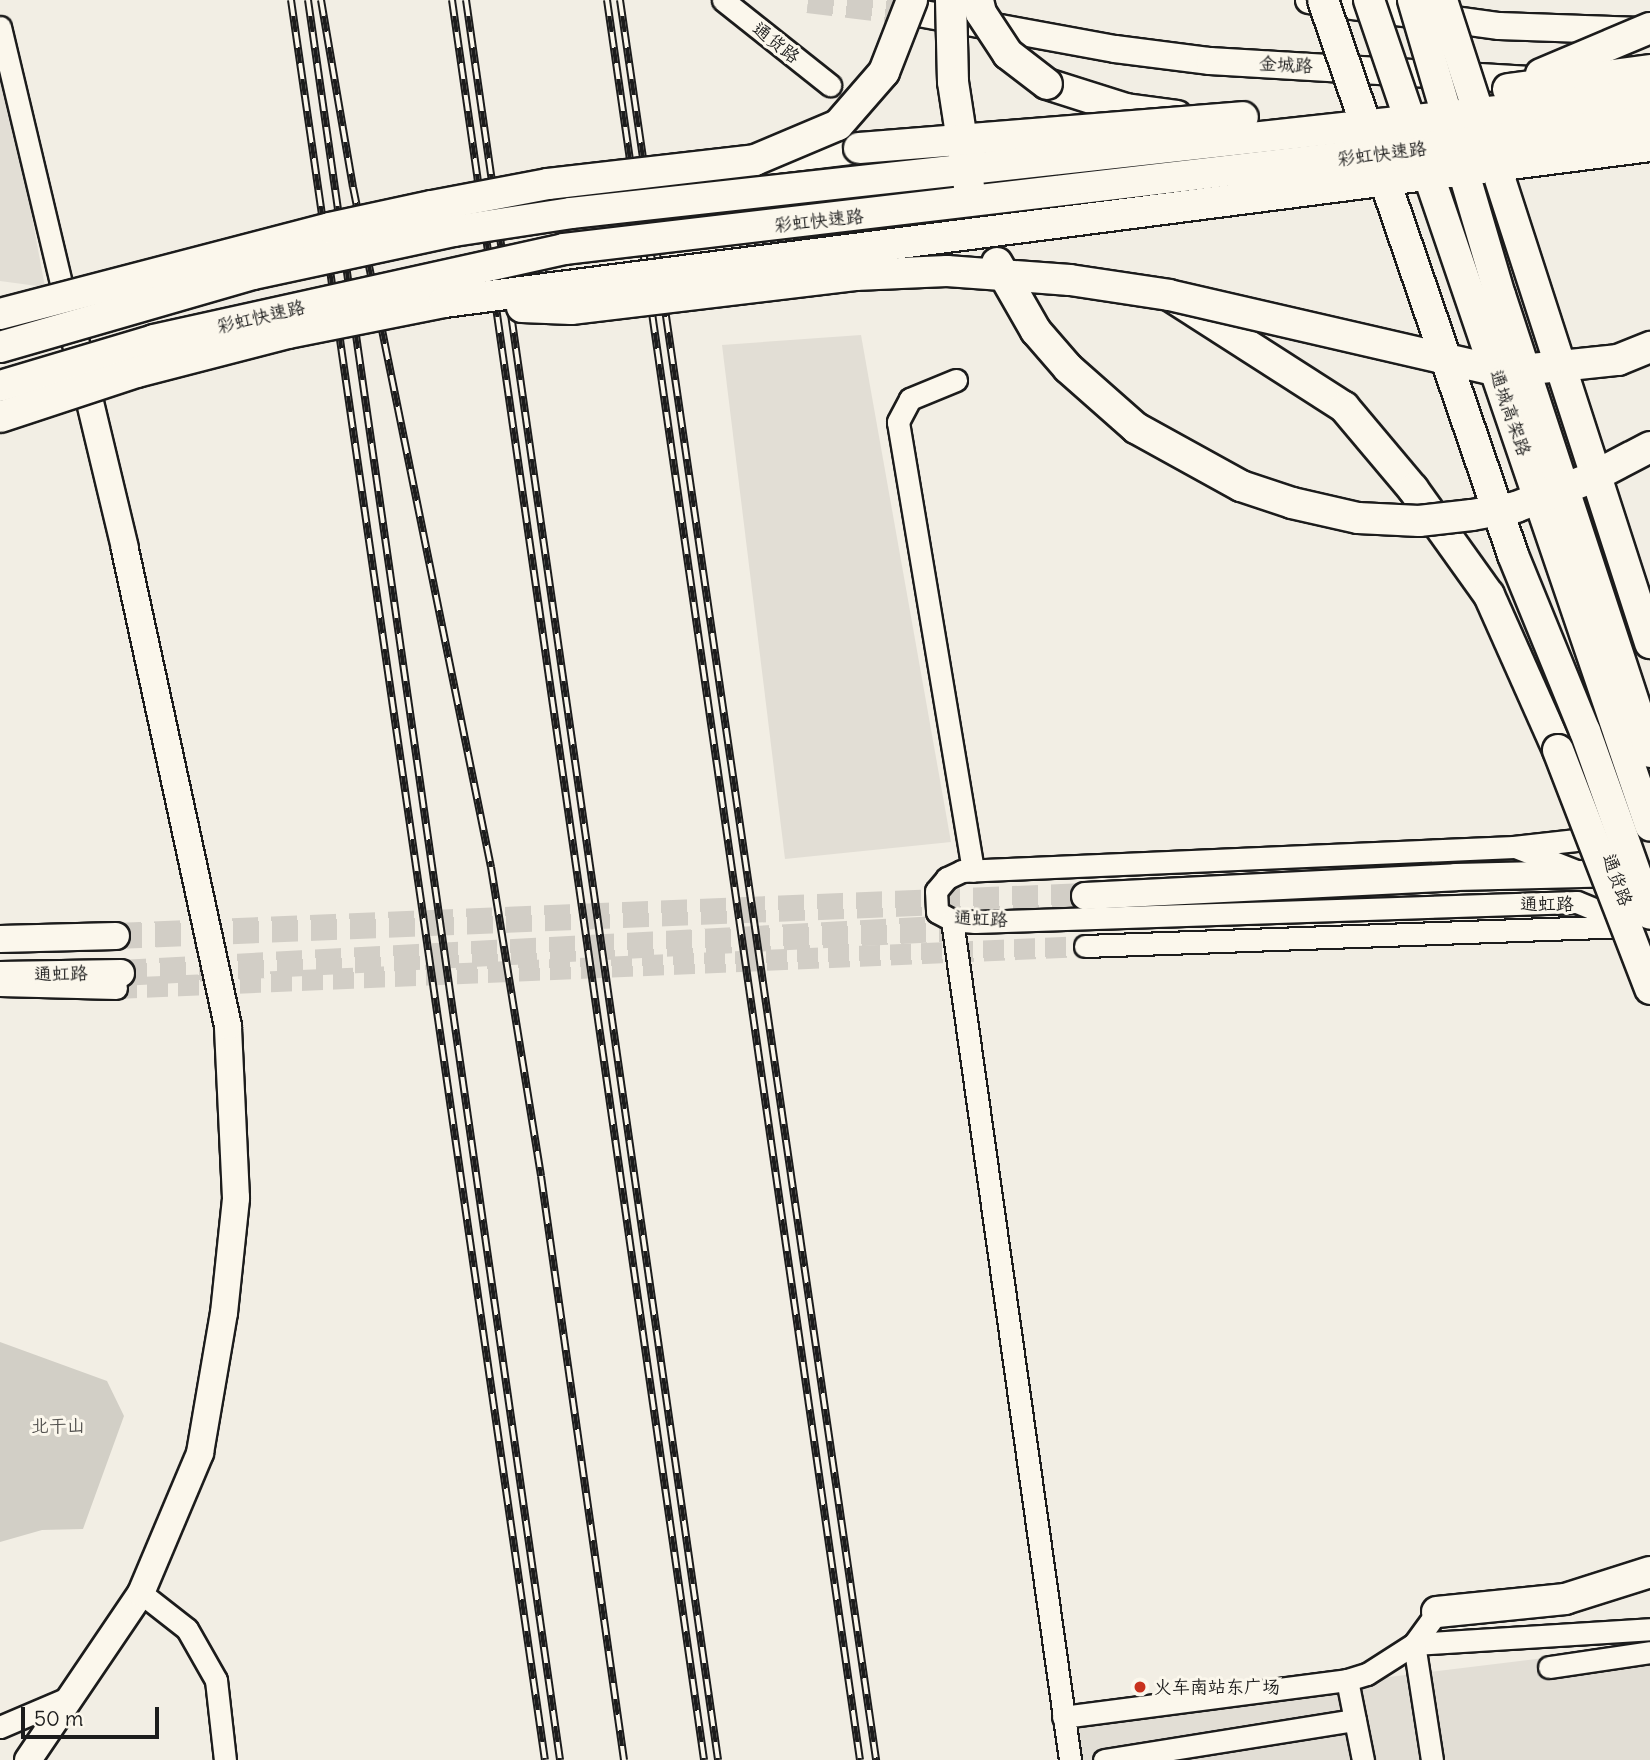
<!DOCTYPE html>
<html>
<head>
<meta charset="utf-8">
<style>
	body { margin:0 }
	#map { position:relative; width:1650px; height:1760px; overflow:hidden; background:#f2eee4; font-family:Delius,"LXGW WenKai TC",sans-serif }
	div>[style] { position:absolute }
	.built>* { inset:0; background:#e2ded5 }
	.green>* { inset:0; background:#d2cfc6 }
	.minor-tunnel>* { height:21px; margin-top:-10.5px; transform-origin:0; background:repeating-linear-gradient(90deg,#d2cec6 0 21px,transparent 0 31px) }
	.major-tunnel>* { height:26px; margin-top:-13px; transform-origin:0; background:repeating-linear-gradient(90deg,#d2cec6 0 26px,transparent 0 39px) }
	.roads { filter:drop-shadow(2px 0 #1c1c1c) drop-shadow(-2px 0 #1c1c1c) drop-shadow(0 2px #1c1c1c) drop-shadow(0 -2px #1c1c1c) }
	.minor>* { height:21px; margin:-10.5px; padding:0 10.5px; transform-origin:10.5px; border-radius:10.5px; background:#fbf7ec }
	.major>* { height:26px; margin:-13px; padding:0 13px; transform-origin:13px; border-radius:13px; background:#fbf7ec }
	.highway>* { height:30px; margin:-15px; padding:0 15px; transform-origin:15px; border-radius:15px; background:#fbf7ec }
	.rail>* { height:8px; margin-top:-4px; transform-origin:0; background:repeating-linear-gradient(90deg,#fbf7ec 0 16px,#1c1c1c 0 32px); box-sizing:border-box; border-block:2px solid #1c1c1c }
	.bridges { filter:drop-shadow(2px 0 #1c1c1c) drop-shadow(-2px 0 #1c1c1c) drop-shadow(0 2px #1c1c1c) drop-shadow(0 -2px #1c1c1c) }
	.highway-bridge>* { height:30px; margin:-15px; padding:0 15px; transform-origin:15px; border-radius:15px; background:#fbf7ec }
	.dots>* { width:19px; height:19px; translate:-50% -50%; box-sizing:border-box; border:4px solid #fbf7ec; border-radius:50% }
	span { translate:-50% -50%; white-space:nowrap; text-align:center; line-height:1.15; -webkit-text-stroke:6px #fbf7ec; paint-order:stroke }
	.street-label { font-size:18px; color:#1c1c1c }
	.park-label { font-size:18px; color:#53524f }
	.poi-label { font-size:18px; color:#1c1c1c }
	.left { translate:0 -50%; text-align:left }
	.scale { position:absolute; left:21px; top:1707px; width:138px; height:32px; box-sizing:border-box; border:4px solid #1c1c1c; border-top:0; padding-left:9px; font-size:21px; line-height:24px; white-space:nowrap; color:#1c1c1c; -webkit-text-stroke:5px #fbf7ec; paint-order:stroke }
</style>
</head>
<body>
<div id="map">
	<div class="built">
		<i style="clip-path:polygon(0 44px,45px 287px,0 281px)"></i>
		<i style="clip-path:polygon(861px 335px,951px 842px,785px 859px,722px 345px)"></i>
		<i style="clip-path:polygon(1650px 1645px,1650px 1760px,1069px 1760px,1063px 1717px)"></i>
	</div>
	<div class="green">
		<i style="clip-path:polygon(0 1342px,107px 1381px,124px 1416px,83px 1529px,42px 1530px,0 1542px)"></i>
	</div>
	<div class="minor-tunnel">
		<i style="left:116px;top:988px;width:970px;rotate:-2.48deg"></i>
	</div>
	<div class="major-tunnel">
		<i style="left:808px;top:0;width:117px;rotate:6.9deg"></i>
		<i style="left:116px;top:936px;width:970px;rotate:-2.36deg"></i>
		<i style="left:121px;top:973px;width:856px;rotate:-3.08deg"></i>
	</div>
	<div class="roads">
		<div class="minor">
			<i style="left:723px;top:0;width:137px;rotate:38.5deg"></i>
			<i style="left:0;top:27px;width:290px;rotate:76.6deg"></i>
			<i style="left:956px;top:380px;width:50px;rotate:157.6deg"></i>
			<i style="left:910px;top:399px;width:26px;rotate:118deg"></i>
			<i style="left:898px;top:422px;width:455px;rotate:80.5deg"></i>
			<i style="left:1603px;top:837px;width:90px;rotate:173.6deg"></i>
			<i style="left:1514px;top:847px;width:553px;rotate:177.51deg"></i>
			<i style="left:962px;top:871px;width:17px;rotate:155deg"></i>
			<i style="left:947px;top:878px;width:17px;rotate:130deg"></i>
			<i style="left:936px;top:891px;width:21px;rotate:87deg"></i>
			<i style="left:937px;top:912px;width:17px;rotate:28deg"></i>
			<i style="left:952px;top:920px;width:23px;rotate:5deg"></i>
			<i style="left:975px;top:922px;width:602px;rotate:-1.9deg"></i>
			<i style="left:1577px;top:902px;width:57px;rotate:22.5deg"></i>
			<i style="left:1518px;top:848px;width:66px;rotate:21.5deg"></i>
			<i style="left:952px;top:920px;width:848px;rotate:82deg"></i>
			<i style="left:1085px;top:946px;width:543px;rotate:-2.11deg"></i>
			<i style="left:0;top:985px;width:116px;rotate:1.5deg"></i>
			<i style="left:141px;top:1593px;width:58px;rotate:38deg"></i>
			<i style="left:187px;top:1629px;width:59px;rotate:60.4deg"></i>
			<i style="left:216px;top:1680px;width:81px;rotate:83.6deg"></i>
			<i style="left:1549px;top:1667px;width:102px;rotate:-8.4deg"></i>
			<i style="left:1347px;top:1680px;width:82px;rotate:78.7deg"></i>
			<i style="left:1063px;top:1717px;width:286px;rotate:-7.4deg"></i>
			<i style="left:1347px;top:1680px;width:21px;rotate:-17deg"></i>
			<i style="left:1367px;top:1674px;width:56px;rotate:-32.6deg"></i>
			<i style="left:1414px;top:1644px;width:236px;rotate:-3.6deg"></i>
			<i style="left:0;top:1727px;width:76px;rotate:-23.2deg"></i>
			<i style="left:1104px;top:1760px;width:254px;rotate:-9.1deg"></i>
			<i style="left:1432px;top:1760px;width:117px;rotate:-98.8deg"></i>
			<i style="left:1414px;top:1644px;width:39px;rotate:-54deg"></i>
		</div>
		<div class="major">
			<i style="left:1309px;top:0;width:192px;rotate:7.8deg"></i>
			<i style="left:1499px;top:26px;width:142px;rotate:2deg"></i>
			<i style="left:924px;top:14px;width:194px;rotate:10.4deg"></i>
			<i style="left:1115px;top:49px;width:96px;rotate:7.2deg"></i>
			<i style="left:1210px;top:61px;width:325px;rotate:3.4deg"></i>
			<i style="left:1085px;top:896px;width:371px;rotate:-2.9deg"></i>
			<i style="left:1456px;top:877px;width:168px;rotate:-1.4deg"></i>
			<i style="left:0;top:939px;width:116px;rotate:-1.5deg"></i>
			<i style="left:0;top:975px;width:121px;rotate:-0.9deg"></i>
			<i style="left:28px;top:1760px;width:202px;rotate:-55.9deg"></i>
			<i style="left:141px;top:1593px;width:152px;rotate:-67.1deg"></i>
			<i style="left:200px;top:1453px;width:142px;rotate:-80.3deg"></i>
			<i style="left:224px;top:1313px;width:116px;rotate:-84deg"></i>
			<i style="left:236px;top:1198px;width:172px;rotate:-92.7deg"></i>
			<i style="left:228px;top:1026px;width:489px;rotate:-102.2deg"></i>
			<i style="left:125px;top:548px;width:241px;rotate:-103.5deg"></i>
			<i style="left:69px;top:314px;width:8px;rotate:166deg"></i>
		</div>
		<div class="highway">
			<i style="left:1047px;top:84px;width:83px;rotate:17.6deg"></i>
			<i style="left:1126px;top:109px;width:51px;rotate:7.8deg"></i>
			<i style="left:769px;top:159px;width:91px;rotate:-7deg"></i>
			<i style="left:1174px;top:298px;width:202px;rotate:32.7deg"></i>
			<i style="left:1344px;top:407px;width:107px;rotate:49.9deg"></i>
			<i style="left:1413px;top:489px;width:130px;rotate:54.4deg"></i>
			<i style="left:1489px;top:595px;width:170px;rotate:66deg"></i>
			<i style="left:1437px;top:1612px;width:129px;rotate:-5.8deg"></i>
			<i style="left:1565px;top:1599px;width:89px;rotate:-17.6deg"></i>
		</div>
	</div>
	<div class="rail">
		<i style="left:291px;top:0;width:1778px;rotate:81.79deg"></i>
		<i style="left:308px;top:0;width:1778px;rotate:81.85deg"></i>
		<i style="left:321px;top:0;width:190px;rotate:80.3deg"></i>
		<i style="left:353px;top:187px;width:694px;rotate:78.53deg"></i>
		<i style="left:491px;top:867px;width:313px;rotate:80.8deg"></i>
		<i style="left:541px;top:1176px;width:590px;rotate:81.91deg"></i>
		<i style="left:452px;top:0;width:1778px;rotate:81.85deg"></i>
		<i style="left:466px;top:0;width:1778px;rotate:81.85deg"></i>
		<i style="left:607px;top:0;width:1778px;rotate:81.82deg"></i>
		<i style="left:620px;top:0;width:1779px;rotate:81.72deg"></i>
	</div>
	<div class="bridges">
		<div class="highway-bridge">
			<i style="left:951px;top:0;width:82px;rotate:88.6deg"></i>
			<i style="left:953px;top:82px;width:106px;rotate:81.3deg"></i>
			<i style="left:978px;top:0;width:13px;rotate:77deg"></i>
			<i style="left:981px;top:13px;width:49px;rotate:56.6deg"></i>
			<i style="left:1008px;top:54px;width:49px;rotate:37.6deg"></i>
			<i style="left:1323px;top:0;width:587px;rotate:71.1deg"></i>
			<i style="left:1513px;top:555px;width:190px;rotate:67.8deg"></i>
			<i style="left:1585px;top:731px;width:194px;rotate:70.4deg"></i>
			<i style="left:1369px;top:0;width:872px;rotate:71.19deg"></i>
			<i style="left:1413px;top:0;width:308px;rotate:73.6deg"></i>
			<i style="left:1500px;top:295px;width:481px;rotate:71.8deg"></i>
			<i style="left:1442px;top:0;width:676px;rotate:72.07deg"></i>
			<i style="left:1541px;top:74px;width:118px;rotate:-22.9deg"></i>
			<i style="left:1508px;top:89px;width:143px;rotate:-7.6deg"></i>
			<i style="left:859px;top:148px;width:385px;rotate:-4.6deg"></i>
			<i style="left:997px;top:263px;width:78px;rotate:60.2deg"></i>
			<i style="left:1036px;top:331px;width:49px;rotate:49.1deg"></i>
			<i style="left:1068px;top:368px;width:91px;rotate:41.4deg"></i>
			<i style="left:1136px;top:428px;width:120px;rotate:28.9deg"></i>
			<i style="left:1241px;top:486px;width:54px;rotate:18.4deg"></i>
			<i style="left:1292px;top:503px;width:68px;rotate:12.8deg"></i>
			<i style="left:1358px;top:518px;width:61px;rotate:2.8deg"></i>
			<i style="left:1419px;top:521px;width:53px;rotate:-6.5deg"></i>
			<i style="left:1472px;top:515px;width:45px;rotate:-10.3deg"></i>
			<i style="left:1516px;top:507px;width:78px;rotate:-21deg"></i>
			<i style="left:1589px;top:479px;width:69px;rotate:-27.7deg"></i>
			<i style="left:522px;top:307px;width:49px;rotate:2.3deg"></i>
			<i style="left:571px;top:309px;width:286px;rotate:-6.8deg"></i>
			<i style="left:855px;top:275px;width:92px;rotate:-2.5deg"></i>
			<i style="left:947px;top:271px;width:123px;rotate:4.2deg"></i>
			<i style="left:1070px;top:280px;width:100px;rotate:8.6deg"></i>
			<i style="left:1169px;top:295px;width:343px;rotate:13deg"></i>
			<i style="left:1503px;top:372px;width:116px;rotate:-6deg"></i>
			<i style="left:1618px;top:360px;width:35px;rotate:-22deg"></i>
			<i style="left:0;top:314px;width:341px;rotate:-14.6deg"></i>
			<i style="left:330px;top:228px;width:104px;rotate:-12.2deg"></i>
			<i style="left:432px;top:206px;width:118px;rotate:-10.7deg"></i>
			<i style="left:548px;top:184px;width:208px;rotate:-6.6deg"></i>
			<i style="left:755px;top:160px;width:90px;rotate:-22.9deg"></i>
			<i style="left:838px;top:125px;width:70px;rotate:-49deg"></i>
			<i style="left:884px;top:72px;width:77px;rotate:-68.7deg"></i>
			<i style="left:0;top:347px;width:263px;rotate:-16.1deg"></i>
			<i style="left:253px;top:274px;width:206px;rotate:-12.1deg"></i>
			<i style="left:454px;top:231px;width:118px;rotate:-8.7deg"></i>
			<i style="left:571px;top:213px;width:1086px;rotate:-6.29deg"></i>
			<i style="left:0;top:386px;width:161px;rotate:-16.6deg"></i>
			<i style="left:154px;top:340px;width:420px;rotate:-12.5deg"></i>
			<i style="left:564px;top:249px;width:1094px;rotate:-6.72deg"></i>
			<i style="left:0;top:417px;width:144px;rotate:-18.2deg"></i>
			<i style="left:137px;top:372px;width:156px;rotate:-14.5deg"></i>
			<i style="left:288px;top:333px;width:159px;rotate:-11.2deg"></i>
			<i style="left:444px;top:302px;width:1216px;rotate:-7.37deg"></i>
			<i style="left:1558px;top:750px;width:256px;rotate:68.9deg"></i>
		</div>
	</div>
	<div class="dots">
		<i style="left:1140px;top:1687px;background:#c8321e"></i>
	</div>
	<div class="street-label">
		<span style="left:776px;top:43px;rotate:38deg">通货路</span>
		<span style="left:1286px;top:65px;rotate:3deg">金城路</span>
		<span style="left:1382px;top:154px;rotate:-7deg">彩虹快速路</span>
		<span style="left:819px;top:221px;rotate:-6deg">彩虹快速路</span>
		<span style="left:261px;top:317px;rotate:-13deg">彩虹快速路</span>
		<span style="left:1510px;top:413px;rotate:71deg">通城高架路</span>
		<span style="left:1617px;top:880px;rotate:70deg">通货路</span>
		<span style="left:1547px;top:904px">通虹路</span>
		<span style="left:981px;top:919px;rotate:3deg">通虹路</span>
		<span style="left:61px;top:974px;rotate:-1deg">通虹路</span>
	</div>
	<div class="park-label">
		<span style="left:58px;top:1426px">北干山</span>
	</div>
	<div class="poi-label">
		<span class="left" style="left:1154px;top:1687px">火车南站东广场</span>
	</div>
	<div class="scale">50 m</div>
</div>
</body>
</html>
